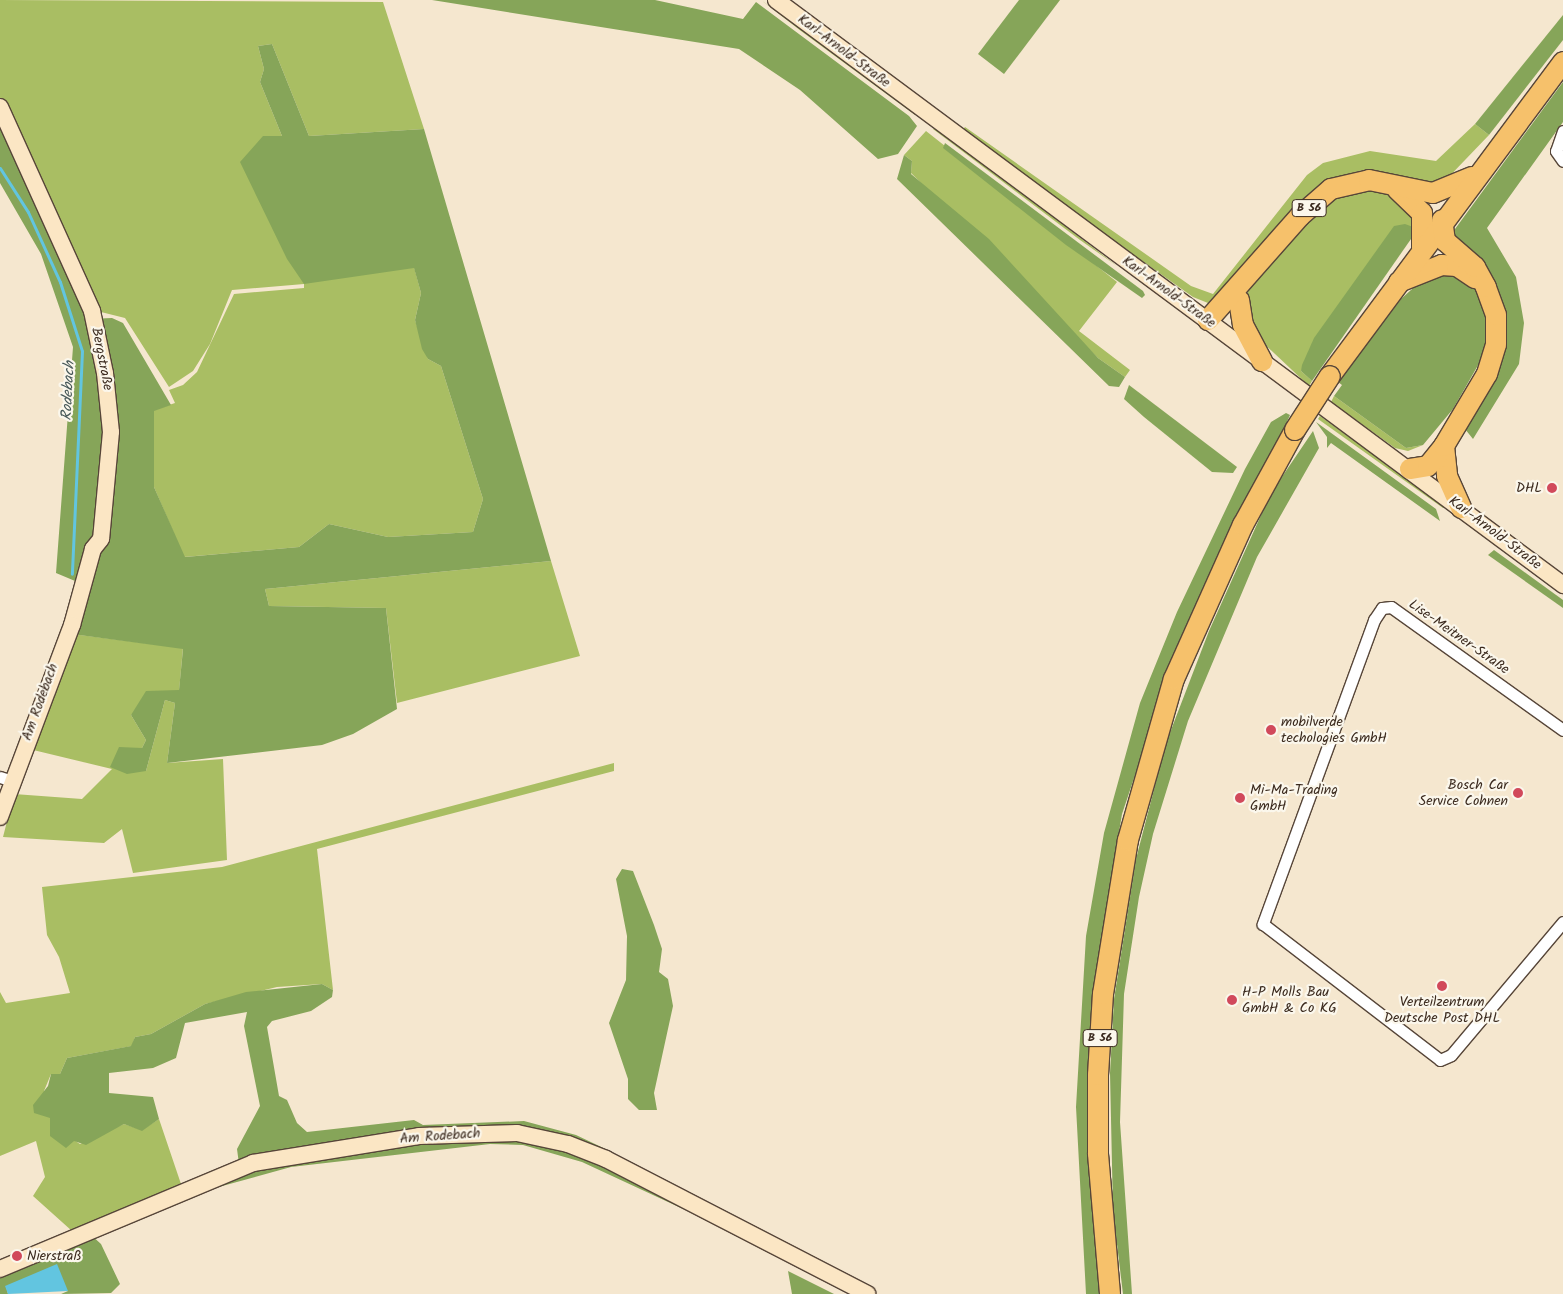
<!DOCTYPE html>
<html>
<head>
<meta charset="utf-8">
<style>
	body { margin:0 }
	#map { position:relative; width:1563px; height:1294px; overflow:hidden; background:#f5e7cf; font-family:Kalam,sans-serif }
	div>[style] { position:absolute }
	.green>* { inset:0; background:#a9be63 }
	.forest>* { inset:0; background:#86a559 }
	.water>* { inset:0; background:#62c5e0 }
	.stream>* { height:3px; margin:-1.5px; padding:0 1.5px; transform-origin:1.5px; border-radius:1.5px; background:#62c5e0 }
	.roads { filter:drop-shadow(1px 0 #574639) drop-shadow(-1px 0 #574639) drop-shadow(0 1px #574639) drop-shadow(0 -1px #574639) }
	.street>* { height:11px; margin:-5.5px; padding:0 5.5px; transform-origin:5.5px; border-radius:5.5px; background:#fff }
	.secondary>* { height:16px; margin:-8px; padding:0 8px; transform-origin:8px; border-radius:8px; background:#fbe6c4 }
	.highway>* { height:20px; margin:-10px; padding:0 10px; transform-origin:10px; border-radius:10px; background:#f6c16b }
	.bridges { filter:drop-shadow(1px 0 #574639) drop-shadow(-1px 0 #574639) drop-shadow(0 1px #574639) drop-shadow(0 -1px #574639) }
	.highway-bridge>* { height:20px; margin:-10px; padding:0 10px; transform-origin:10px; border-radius:10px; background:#f6c16b }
	.dots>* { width:14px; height:14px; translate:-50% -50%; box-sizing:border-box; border:2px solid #fbf7ec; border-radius:50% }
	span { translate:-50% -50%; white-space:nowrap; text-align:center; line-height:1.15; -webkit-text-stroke:4.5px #fbf7ec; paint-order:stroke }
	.shield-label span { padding:1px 4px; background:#fbf7ec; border:1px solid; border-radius:4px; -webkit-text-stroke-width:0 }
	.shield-label { font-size:12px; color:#3b2a1e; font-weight:700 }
	.street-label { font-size:14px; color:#3b2a1e }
	.poi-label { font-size:14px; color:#3b2a1e }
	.right { translate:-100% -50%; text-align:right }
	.left { translate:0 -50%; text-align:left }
	.water-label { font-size:15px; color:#475858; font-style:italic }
</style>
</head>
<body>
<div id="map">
	<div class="green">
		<i style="clip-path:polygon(0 0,383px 2px,424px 129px,309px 136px,272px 44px,258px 46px,264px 69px,260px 82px,282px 136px,304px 283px,414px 267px,421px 293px,415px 320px,428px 359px,441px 366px,483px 499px,473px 532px,388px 537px,329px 524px,299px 547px,184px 557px,154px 487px,154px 410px,175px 403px,169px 390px,183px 385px,197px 372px,234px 294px,304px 288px,304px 284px,232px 290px,210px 344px,193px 371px,169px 387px,125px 318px,97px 311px,69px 239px,0 99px)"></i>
		<i style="clip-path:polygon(761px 0,915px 112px,915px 115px,801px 31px)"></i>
		<i style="clip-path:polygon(1475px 124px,1489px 135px,1441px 185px,1363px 170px,1327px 180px,1208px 303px,1193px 297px,961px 132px,965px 127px,1191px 286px,1213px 294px,1307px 175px,1323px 163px,1370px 151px,1436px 161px)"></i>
		<i style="clip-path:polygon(933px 129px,939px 129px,1117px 266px,1080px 240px)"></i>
		<i style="clip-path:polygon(926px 131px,1117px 282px,1079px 331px,1130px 370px,1125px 377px,1098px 358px,911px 173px,912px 161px,904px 155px)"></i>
		<i style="clip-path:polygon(1369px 188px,1392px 194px,1411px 212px,1413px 227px,1301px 371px,1312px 381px,1309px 386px,1257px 337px,1245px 300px,1251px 283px,1297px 229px,1340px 194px)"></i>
		<i style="clip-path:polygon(1334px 396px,1406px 448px,1423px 445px,1408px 451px,1395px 448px,1331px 402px)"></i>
		<i style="clip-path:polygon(1320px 416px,1445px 506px,1443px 508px,1318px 419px)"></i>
		<i style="clip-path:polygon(551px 561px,580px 656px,397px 703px,386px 608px,269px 606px,265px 589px)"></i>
		<i style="clip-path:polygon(72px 634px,183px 648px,179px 691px,131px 715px,146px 740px,142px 748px,146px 771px,165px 700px,175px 703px,167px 763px,223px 759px,227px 860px,133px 873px,122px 829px,104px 843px,3px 837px,14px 794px,82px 799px,112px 769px,29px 749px)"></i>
		<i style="clip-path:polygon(614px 763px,614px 771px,317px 849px,333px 990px,322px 984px,277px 987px,205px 1004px,151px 1034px,135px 1037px,132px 1046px,67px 1058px,60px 1074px,51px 1074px,44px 1091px,51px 1118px,74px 1140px,80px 1144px,124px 1124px,142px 1130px,159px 1119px,181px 1184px,72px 1231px,33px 1196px,45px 1177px,36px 1141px,0 1156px,0 992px,6px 1003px,70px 993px,59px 957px,47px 935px,42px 887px,222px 867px)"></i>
	</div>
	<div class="forest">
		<i style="clip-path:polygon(432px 0,655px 0,743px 19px,756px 2px,909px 116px,917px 126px,898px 154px,878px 159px,800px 90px,739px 49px)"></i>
		<i style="clip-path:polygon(1019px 0,1060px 0,1004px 74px,978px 54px)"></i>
		<i style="clip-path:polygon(1563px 15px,1563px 40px,1489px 135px,1475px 124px)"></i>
		<i style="clip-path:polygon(272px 44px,309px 136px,424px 129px,551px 561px,265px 589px,269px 606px,386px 608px,397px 709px,353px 734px,322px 745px,167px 763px,175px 703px,165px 700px,146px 771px,127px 774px,110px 767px,119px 747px,142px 748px,146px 740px,131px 715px,146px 691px,179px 690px,183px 649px,72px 634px,87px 586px,56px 573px,73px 347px,41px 254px,0 183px,0 125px,88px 319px,112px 318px,123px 323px,171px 405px,154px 411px,154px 487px,185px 557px,299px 547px,329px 524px,388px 537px,473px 532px,483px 499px,441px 366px,428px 359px,422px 349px,415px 320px,421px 293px,414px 268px,304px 284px,287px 259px,240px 162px,263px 136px,282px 136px,260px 82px,264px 69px,258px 46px)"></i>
		<i style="clip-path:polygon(1563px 82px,1563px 122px,1487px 228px,1516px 277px,1524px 323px,1519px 364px,1473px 439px,1465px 429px,1500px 364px,1505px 321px,1453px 236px,1455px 229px)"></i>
		<i style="clip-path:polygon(945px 143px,1143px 291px,1145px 295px,1142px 298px,1066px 245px,943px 148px)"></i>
		<i style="clip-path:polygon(904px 155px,912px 161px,911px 174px,989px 239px,1098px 358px,1125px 377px,1119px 387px,1109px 386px,897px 179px)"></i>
		<i style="clip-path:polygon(1405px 224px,1413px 227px,1411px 239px,1312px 381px,1301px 371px,1302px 365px,1314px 338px,1394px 226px)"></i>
		<i style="clip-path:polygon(1431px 272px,1462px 273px,1480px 292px,1488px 324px,1486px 340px,1481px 360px,1453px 409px,1423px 445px,1406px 448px,1334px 396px,1342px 385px,1338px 382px,1401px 299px)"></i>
		<i style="clip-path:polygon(1129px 385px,1237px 467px,1233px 473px,1212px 472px,1144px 417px,1124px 399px)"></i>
		<i style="clip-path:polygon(1286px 413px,1290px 415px,1282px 433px,1231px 525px,1177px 650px,1122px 814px,1094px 983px,1087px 1107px,1099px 1294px,1086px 1294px,1076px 1107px,1086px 936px,1104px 833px,1140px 703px,1177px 612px,1245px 469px,1271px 422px)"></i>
		<i style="clip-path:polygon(1316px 422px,1436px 509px,1440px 521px,1331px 443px,1327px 448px,1327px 437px)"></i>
		<i style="clip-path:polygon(1313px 431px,1319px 448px,1257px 557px,1188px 721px,1153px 834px,1139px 897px,1124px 994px,1120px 1122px,1132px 1294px,1123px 1294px,1113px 1211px,1110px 1073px,1114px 999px,1136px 859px,1166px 743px,1209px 631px,1271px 493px)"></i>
		<i style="clip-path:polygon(1494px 550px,1563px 600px,1563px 608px,1488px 555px)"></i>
		<i style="clip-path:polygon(622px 869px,633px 871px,654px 925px,662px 949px,659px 972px,668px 979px,673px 1006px,654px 1093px,657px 1110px,639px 1110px,628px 1099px,628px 1079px,609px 1023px,626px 980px,627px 936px,616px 879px)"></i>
		<i style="clip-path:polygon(322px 984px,333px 990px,332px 997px,311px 1011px,272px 1021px,267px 1027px,279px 1096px,287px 1100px,297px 1123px,307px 1132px,414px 1120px,423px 1125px,524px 1121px,576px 1135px,614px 1153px,535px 1129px,239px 1164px,237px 1149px,260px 1106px,244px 1026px,247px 1012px,185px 1023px,176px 1058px,153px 1068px,109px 1073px,109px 1093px,153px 1097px,159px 1119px,142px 1131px,124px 1124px,86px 1145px,74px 1141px,66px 1148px,50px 1136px,50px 1118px,34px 1113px,33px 1105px,48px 1086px,51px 1074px,60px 1074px,67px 1058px,131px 1046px,135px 1037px,151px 1034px,205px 1004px,246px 992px)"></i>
		<i style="clip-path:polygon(518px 1137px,582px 1155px,724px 1228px,582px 1162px,523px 1145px,490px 1144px,291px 1167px,215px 1188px,141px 1218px,264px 1165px,401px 1144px)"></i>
		<i style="clip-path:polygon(90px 1234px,101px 1244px,120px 1284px,111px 1293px,61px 1294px,68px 1291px,6px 1286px,8px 1294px,0 1294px,0 1275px)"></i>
		<i style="clip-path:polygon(788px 1271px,834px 1294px,792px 1294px)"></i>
	</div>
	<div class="water">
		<i style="clip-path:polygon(57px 1264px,68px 1291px,8px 1294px,5px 1286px)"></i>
	</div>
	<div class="stream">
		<i style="left:0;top:168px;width:52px;rotate:57.5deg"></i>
		<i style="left:28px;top:212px;width:77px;rotate:65.4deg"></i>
		<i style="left:60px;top:282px;width:72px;rotate:72.3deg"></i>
		<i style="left:82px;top:351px;width:223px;rotate:92.6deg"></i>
	</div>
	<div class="roads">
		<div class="street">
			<i style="left:1563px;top:131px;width:21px;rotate:109deg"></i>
			<i style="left:1556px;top:151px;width:12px;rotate:55deg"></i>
			<i style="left:1563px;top:730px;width:211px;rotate:-144.4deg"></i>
			<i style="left:1391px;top:607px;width:9px;rotate:174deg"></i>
			<i style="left:1382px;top:608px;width:14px;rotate:124deg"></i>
			<i style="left:1374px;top:620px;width:324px;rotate:110.1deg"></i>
			<i style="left:1263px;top:924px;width:223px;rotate:37.5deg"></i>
			<i style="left:1440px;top:1060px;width:12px;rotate:-24deg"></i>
			<i style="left:1451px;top:1055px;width:174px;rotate:-49.9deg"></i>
			<i style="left:0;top:777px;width:13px;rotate:18deg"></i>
		</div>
		<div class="secondary">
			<i style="left:776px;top:0;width:981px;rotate:36.62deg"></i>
			<i style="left:0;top:107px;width:224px;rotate:65.7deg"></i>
			<i style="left:92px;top:311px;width:63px;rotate:78.2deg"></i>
			<i style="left:105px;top:373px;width:59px;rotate:84.2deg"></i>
			<i style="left:111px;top:432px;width:107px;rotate:95.3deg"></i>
			<i style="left:101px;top:539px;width:13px;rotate:129deg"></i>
			<i style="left:93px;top:549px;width:79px;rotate:105.4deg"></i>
			<i style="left:72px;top:625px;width:205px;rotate:110.6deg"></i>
			<i style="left:0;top:1269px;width:274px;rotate:-22.7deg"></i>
			<i style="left:253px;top:1163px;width:168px;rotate:-9.2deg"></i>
			<i style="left:419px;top:1136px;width:98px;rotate:-1.8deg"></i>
			<i style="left:517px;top:1133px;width:52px;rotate:12.2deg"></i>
			<i style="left:568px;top:1144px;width:41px;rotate:21.5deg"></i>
			<i style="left:606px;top:1159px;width:294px;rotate:27.3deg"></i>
		</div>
		<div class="highway">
			<i style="left:1397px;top:189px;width:35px;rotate:44deg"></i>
			<i style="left:1422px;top:213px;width:35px;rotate:90deg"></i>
			<i style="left:1399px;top:282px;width:46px;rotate:-21.6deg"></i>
			<i style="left:1442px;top:265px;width:15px;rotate:4deg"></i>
			<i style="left:1457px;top:266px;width:22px;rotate:34deg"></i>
			<i style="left:1239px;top:300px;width:25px;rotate:81deg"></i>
			<i style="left:1243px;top:325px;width:41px;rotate:62.2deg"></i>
			<i style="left:1208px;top:320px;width:139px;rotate:-48.5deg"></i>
			<i style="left:1300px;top:216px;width:41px;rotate:-41.1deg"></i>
			<i style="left:1331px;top:189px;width:39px;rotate:-13deg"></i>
			<i style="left:1369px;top:180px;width:65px;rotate:11.5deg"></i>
			<i style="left:1433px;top:193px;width:42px;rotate:-22.3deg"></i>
			<i style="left:1330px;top:376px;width:391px;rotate:-53.4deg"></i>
			<i style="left:1444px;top:446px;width:30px;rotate:84deg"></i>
			<i style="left:1447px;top:476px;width:35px;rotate:66deg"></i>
			<i style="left:1410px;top:469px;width:18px;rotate:-9deg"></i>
			<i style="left:1428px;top:466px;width:26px;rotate:-51deg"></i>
			<i style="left:1444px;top:446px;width:84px;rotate:-59.2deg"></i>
			<i style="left:1487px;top:374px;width:31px;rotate:-73deg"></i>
			<i style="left:1496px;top:344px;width:29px;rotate:-90deg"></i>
			<i style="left:1496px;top:315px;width:30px;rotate:-110deg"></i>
			<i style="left:1486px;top:287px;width:23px;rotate:-119deg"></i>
			<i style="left:1475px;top:267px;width:40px;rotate:-139deg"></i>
			<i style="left:1445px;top:241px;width:21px;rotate:-98deg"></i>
			<i style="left:1110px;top:1294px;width:142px;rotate:-94.9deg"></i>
			<i style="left:1098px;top:1153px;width:78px;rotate:-90deg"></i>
			<i style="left:1098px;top:1075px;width:81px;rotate:-86.5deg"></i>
			<i style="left:1103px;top:994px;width:156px;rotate:-80.8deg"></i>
			<i style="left:1128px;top:840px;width:167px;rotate:-74.1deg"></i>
			<i style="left:1174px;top:679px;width:169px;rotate:-65.9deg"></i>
			<i style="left:1243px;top:525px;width:108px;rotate:-61.3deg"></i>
		</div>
	</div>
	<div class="bridges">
		<div class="highway-bridge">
			<i style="left:1295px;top:430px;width:64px;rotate:-57.1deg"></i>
		</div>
	</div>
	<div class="dots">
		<i style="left:1552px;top:488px;background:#d1495b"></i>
		<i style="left:1271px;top:730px;background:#d1495b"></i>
		<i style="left:1518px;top:793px;background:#d1495b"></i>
		<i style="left:1240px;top:798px;background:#d1495b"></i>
		<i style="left:1442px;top:986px;background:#d1495b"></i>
		<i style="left:1232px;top:1000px;background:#d1495b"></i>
		<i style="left:17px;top:1256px;background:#d1495b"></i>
	</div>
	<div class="shield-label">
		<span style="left:1309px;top:208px">B 56</span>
		<span style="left:1100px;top:1038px">B 56</span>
	</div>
	<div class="street-label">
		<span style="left:844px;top:51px;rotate:37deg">Karl-Arnold-Straße</span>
		<span style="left:1169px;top:292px;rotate:36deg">Karl-Arnold-Straße</span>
		<span style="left:102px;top:359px;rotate:79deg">Bergstraße</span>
		<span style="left:1495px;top:533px;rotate:37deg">Karl-Arnold-Straße</span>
		<span style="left:1459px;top:637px;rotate:35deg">Lise-Meitner-Straße</span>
		<span style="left:40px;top:702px;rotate:-70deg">Am Rodebach</span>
		<span style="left:440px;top:1136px;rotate:-4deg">Am Rodebach</span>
	</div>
	<div class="poi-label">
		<span class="right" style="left:1542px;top:488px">DHL</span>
		<span class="left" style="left:1281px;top:730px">mobilverde<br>techologies GmbH</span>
		<span class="right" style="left:1508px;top:793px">Bosch Car<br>Service Cohnen</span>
		<span class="left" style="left:1250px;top:798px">Mi-Ma-Trading<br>GmbH</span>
		<span class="left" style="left:1242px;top:1000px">H-P Molls Bau<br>GmbH &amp; Co KG</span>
		<span style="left:1442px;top:1010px">Verteilzentrum<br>Deutsche Post DHL</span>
		<span class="left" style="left:27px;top:1256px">Nierstraß</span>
	</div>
	<div class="water-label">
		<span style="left:69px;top:391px;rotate:-87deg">Rodebach</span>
	</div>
</div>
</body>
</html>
